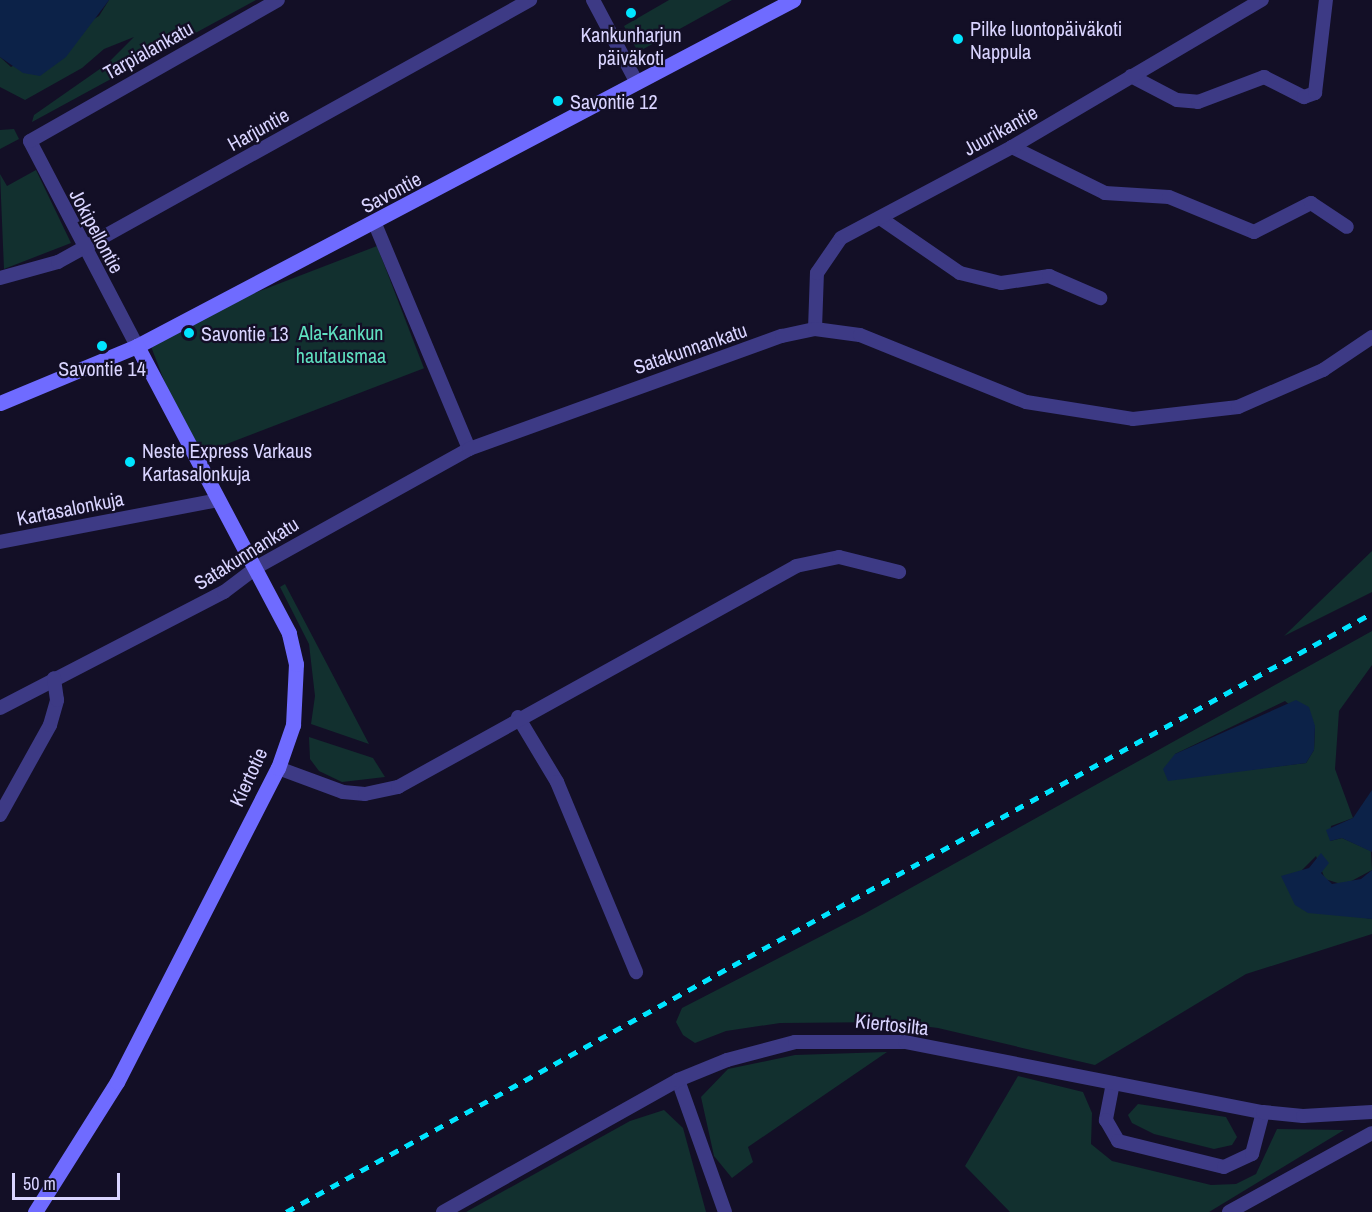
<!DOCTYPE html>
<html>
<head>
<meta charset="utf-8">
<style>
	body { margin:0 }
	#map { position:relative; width:1372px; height:1212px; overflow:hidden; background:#130f26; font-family:"Archivo Narrow",sans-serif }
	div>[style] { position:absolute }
	.green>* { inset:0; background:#12302f; transform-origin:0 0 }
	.water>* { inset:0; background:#0c2248 }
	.street>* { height:14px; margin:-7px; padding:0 7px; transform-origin:7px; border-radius:7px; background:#3d3a85 }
	.secondary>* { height:15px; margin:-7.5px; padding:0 7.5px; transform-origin:7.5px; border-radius:7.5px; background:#6f6bff }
	.rail>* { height:4.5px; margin-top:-2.25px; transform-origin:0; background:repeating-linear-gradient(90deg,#00e5ff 0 9px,transparent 0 17px) }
	.dots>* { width:16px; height:16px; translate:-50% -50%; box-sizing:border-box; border:3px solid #130f26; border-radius:50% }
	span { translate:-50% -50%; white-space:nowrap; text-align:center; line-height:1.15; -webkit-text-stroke:4.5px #130f26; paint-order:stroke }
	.poi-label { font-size:20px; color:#d9d4ff }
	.left { translate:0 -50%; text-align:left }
	.street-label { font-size:20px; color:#d9d4ff }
	.park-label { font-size:20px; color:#5fe0c0 }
	.scale { position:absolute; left:12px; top:1173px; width:108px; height:27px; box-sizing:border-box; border:3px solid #d9d4ff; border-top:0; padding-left:8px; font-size:18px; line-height:21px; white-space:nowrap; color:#d9d4ff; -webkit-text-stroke:4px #130f26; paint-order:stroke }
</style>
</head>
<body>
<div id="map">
	<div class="green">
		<i style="clip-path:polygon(109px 0,256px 0,32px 122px,34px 115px,107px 64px,134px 37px,104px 49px,82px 68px,25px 100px,0 87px,0 57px,11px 67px,99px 16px)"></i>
		<i style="clip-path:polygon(669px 0,732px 0,638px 52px,624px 26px)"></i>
		<i style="clip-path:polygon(14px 129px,19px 139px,0 149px,0 130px)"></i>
		<i style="clip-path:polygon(36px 170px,71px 243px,4px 269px,0 174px,7px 186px)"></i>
		<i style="left:377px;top:246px;width:131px;height:247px;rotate:69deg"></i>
		<i style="clip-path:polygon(1372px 551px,1372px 592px,1284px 636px)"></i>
		<i style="clip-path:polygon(285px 584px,369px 744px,311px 724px,315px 696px,309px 644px,280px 587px)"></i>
		<i style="clip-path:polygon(evenodd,1372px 631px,1372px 665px,1339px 711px,1335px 769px,1353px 818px,1331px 826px,1330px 841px,1342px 838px,1371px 851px,1372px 870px,1344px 885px,1325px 879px,1316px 856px,1302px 870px,1327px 912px,1372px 919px,1372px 934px,1246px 974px,1095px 1065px,938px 1028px,891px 1022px,780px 1023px,726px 1031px,695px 1043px,683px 1035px,676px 1022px,682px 1008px,864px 914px,1372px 631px,1285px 701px,1315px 726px,1314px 750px,1306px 763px,1189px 777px,1175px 754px,1285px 701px)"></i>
		<i style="clip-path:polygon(309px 737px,373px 758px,385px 777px,342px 782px,319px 771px,310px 759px)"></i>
		<i style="clip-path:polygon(887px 1052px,748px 1147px,753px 1162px,732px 1178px,714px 1156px,701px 1097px,728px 1069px,795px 1055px)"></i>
		<i style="clip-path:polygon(1018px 1076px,1083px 1092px,1092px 1113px,1091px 1144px,1112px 1161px,1211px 1185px,1236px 1184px,1256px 1174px,1277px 1129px,1344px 1130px,1209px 1212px,1010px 1212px,965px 1166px)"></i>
		<i style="clip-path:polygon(1138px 1104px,1226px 1117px,1237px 1137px,1232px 1145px,1214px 1149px,1154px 1134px,1132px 1123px,1128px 1115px)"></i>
		<i style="clip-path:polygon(664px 1110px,683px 1128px,706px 1212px,466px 1212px,630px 1121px)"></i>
	</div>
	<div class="water">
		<i style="clip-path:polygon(0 0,109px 0,66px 57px,40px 76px,23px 73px,0 57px)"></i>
		<i style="clip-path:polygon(1296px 700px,1309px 707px,1315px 726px,1314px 750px,1306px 763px,1168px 781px,1163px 769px,1175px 754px)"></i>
		<i style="clip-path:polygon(1372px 790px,1372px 852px,1342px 838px,1330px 841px,1326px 830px,1353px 818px)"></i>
		<i style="clip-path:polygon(1321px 853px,1329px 863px,1321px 873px,1332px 884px,1361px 879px,1372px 870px,1372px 919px,1308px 913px,1295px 905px,1281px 876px,1309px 868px)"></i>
	</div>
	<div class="street">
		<i style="left:593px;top:0;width:94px;rotate:62.1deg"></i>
		<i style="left:1131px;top:76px;width:52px;rotate:27.6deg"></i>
		<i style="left:1177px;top:100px;width:21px;rotate:5deg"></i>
		<i style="left:1198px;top:102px;width:71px;rotate:-20.7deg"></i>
		<i style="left:1264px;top:77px;width:45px;rotate:26.6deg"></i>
		<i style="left:1304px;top:97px;width:12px;rotate:-20deg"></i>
		<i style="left:1315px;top:93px;width:94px;rotate:-83.3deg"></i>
		<i style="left:1012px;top:147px;width:104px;rotate:26.3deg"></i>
		<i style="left:1105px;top:193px;width:64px;rotate:3.6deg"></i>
		<i style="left:1169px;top:197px;width:92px;rotate:22.4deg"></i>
		<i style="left:1254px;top:232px;width:64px;rotate:-27deg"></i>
		<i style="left:1311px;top:203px;width:43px;rotate:33.7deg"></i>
		<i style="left:880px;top:218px;width:97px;rotate:34.5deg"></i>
		<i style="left:960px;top:273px;width:42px;rotate:13.7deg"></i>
		<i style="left:1001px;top:283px;width:49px;rotate:-8.3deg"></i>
		<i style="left:1049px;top:276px;width:56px;rotate:23.3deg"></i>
		<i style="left:375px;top:224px;width:244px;rotate:67.3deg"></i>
		<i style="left:0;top:278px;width:60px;rotate:-15.4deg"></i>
		<i style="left:58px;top:262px;width:540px;rotate:-29.03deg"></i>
		<i style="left:815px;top:329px;width:56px;rotate:-88deg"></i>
		<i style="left:817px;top:273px;width:42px;rotate:-55.6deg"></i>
		<i style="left:841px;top:238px;width:194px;rotate:-28deg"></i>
		<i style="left:1012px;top:147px;width:290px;rotate:-30.5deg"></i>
		<i style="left:137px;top:346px;width:231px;rotate:-117.6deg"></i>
		<i style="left:30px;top:141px;width:285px;rotate:-29.6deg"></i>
		<i style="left:0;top:542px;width:222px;rotate:-10.9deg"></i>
		<i style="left:0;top:708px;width:252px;rotate:-27.4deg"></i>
		<i style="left:224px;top:592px;width:41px;rotate:-37.1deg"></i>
		<i style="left:257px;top:567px;width:243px;rotate:-29.1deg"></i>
		<i style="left:469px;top:449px;width:333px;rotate:-19.9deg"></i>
		<i style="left:782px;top:336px;width:34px;rotate:-12deg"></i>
		<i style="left:815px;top:329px;width:45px;rotate:7.6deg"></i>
		<i style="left:860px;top:335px;width:179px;rotate:22deg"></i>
		<i style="left:1026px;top:402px;width:108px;rotate:9deg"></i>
		<i style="left:1133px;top:419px;width:106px;rotate:-6.5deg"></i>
		<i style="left:1238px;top:407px;width:93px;rotate:-23.5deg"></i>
		<i style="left:1323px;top:370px;width:59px;rotate:-34deg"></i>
		<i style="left:518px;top:717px;width:76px;rotate:59deg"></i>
		<i style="left:557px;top:782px;width:206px;rotate:67.4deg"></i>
		<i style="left:278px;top:768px;width:69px;rotate:20.3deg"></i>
		<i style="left:343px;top:792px;width:22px;rotate:5deg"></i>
		<i style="left:365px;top:794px;width:34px;rotate:-12deg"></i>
		<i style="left:398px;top:787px;width:455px;rotate:-29deg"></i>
		<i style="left:796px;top:566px;width:44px;rotate:-11.8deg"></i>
		<i style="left:839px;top:557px;width:62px;rotate:14deg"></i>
		<i style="left:0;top:815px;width:103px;rotate:-60.9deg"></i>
		<i style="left:50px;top:725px;width:26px;rotate:-74deg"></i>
		<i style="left:57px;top:700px;width:22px;rotate:-98deg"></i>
		<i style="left:678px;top:1080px;width:140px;rotate:70.4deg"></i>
		<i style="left:1113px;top:1083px;width:38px;rotate:101deg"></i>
		<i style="left:1106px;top:1120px;width:24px;rotate:60deg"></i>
		<i style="left:1118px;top:1141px;width:109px;rotate:13.8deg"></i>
		<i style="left:1224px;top:1167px;width:31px;rotate:-25deg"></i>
		<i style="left:1252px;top:1154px;width:43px;rotate:-75.3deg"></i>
		<i style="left:443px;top:1212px;width:270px;rotate:-29.3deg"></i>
		<i style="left:678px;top:1080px;width:53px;rotate:-22.2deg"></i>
		<i style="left:727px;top:1060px;width:70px;rotate:-14.8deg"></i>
		<i style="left:795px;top:1042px;width:110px"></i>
		<i style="left:905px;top:1042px;width:365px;rotate:11.1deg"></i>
		<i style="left:1263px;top:1112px;width:40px;rotate:5.7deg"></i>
		<i style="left:1303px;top:1116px;width:69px;rotate:-3.3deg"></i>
		<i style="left:1229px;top:1212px;width:163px;rotate:-28.9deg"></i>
	</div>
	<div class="secondary">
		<i style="left:0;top:403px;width:148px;rotate:-22.6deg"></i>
		<i style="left:137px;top:346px;width:742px;rotate:-27.81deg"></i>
		<i style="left:35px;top:1212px;width:154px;rotate:-57.8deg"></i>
		<i style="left:117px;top:1082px;width:353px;rotate:-62.9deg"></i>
		<i style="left:278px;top:768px;width:46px;rotate:-70.8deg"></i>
		<i style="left:293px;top:725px;width:61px;rotate:-87.2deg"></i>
		<i style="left:296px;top:664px;width:32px;rotate:-103deg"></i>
		<i style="left:289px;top:633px;width:325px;rotate:-117.9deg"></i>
	</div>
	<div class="rail">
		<i style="left:286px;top:1212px;width:1240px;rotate:-28.88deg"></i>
	</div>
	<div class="dots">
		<i style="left:631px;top:13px;background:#00e5ff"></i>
		<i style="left:958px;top:39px;background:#00e5ff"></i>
		<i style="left:558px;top:101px;background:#00e5ff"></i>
		<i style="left:189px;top:333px;background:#00e5ff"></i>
		<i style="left:102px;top:346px;background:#00e5ff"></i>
		<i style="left:130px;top:462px;background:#00e5ff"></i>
	</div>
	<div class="poi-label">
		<span class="left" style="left:970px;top:40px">Pilke luontopäiväkoti<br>Nappula</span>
		<span style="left:631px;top:46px">Kankunharjun<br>päiväkoti</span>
		<span class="left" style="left:570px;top:101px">Savontie 12</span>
		<span class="left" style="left:201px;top:333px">Savontie 13</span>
		<span style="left:102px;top:368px">Savontie 14</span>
		<span class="left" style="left:142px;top:462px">Neste Express Varkaus<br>Kartasalonkuja</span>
	</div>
	<div class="street-label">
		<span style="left:148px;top:50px;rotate:-29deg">Tarpialankatu</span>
		<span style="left:258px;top:129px;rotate:-29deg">Harjuntie</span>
		<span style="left:1000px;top:130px;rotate:-29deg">Juurikantie</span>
		<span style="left:391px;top:192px;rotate:-28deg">Savontie</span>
		<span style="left:97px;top:231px;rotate:62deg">Jokipellontie</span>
		<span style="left:690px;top:348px;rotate:-19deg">Satakunnankatu</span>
		<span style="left:70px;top:508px;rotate:-11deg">Kartasalonkuja</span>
		<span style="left:246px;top:553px;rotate:-32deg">Satakunnankatu</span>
		<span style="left:248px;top:777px;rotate:-65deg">Kiertotie</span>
		<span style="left:892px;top:1024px;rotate:6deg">Kiertosilta</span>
	</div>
	<div class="park-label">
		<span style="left:341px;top:344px">Ala-Kankun<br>hautausmaa</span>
	</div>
	<div class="scale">50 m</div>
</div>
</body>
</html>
